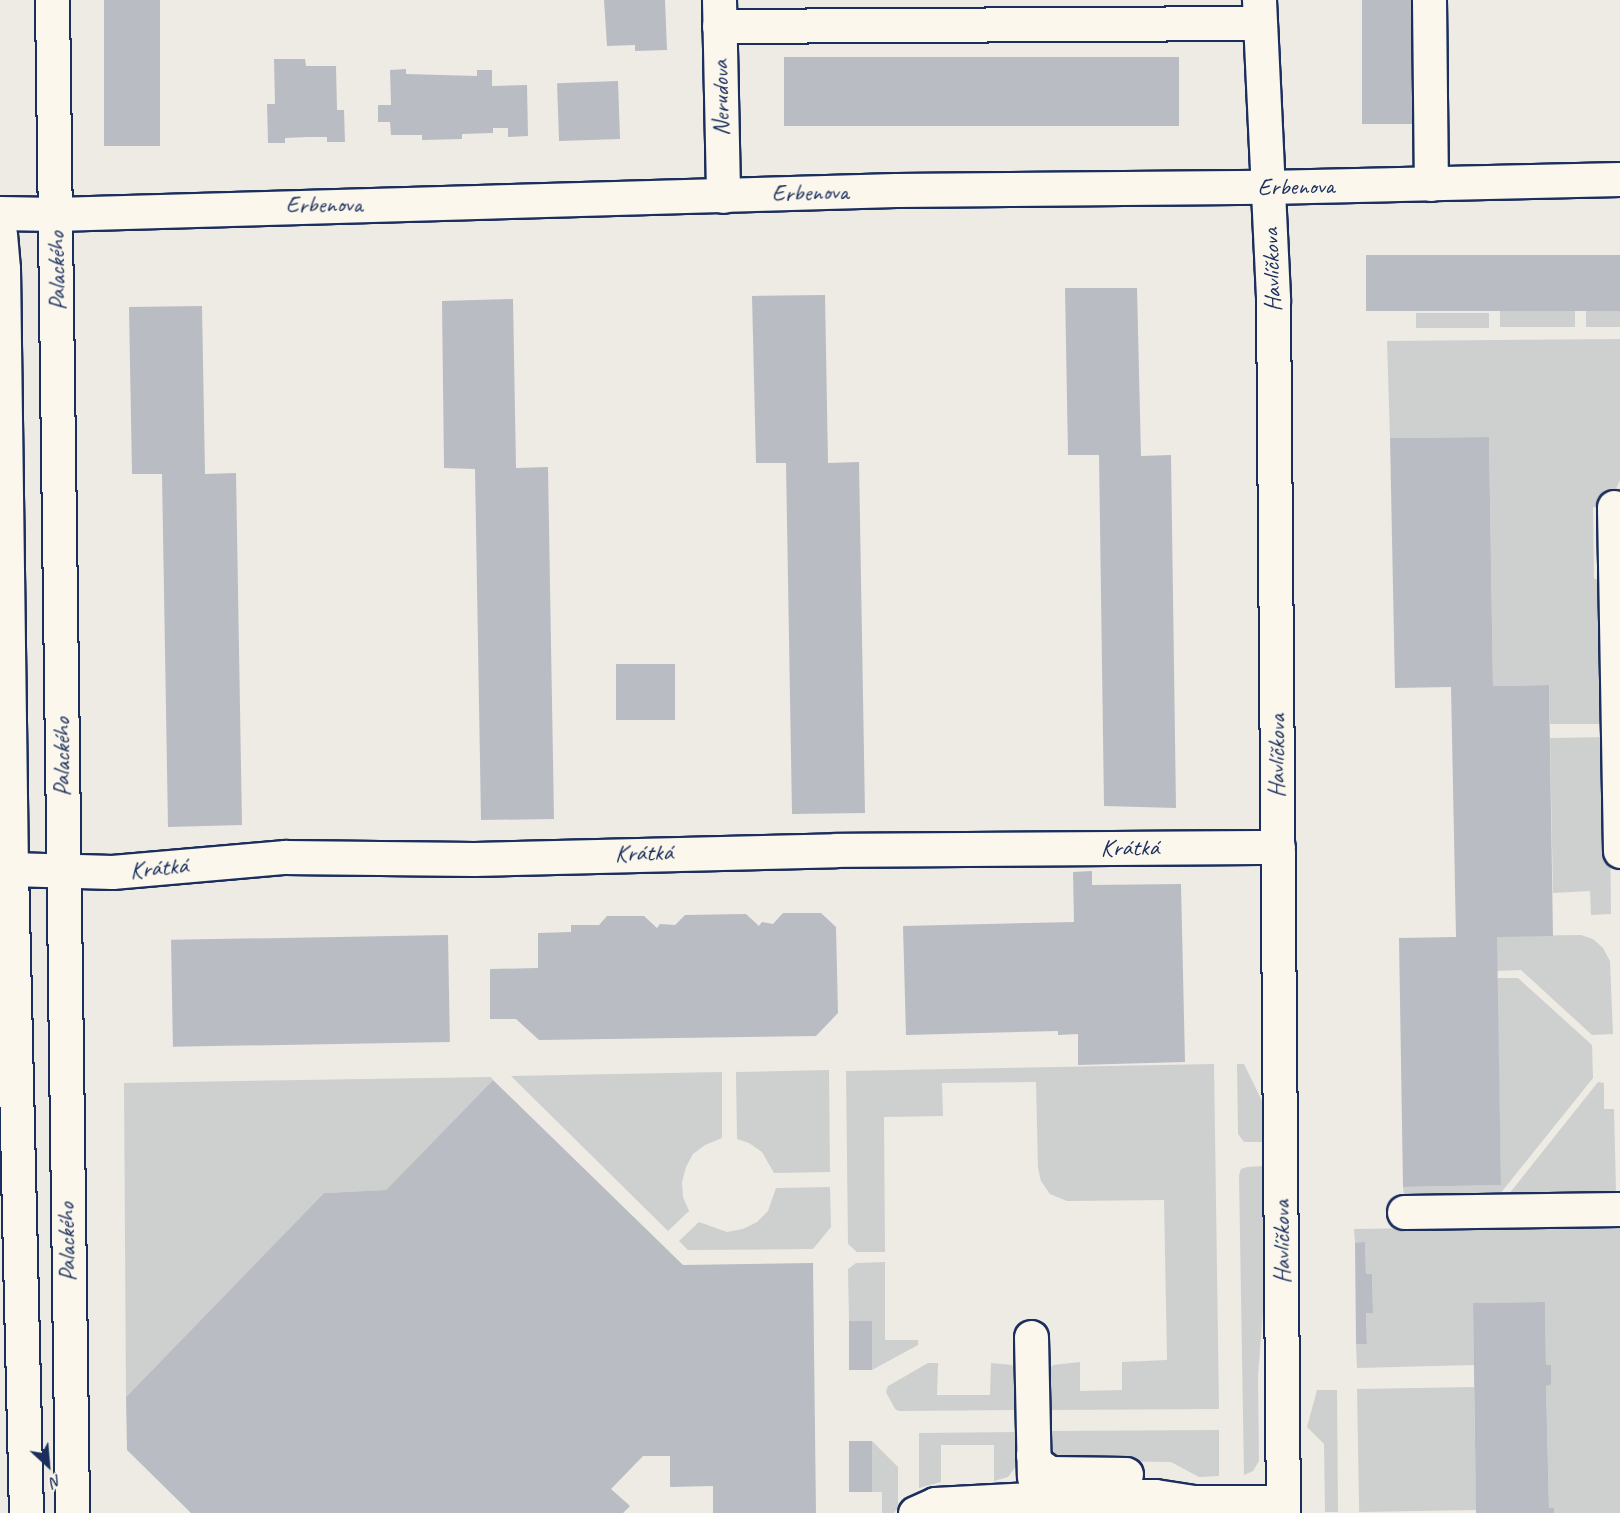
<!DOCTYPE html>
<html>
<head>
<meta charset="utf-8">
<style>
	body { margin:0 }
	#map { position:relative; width:1620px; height:1513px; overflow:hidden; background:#eeebe4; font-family:Caveat,sans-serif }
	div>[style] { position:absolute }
	.green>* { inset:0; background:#cecfcf; transform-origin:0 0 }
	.building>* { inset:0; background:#b9bcc3; transform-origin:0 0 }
	.roads { filter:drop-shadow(2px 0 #1b2f5e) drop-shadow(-2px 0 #1b2f5e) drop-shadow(0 2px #1b2f5e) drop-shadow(0 -2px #1b2f5e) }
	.minor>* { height:33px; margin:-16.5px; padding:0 16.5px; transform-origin:16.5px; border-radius:16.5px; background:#fbf7ec }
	span { translate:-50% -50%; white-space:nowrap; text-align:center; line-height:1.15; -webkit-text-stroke:4.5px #fbf7ec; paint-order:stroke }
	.street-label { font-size:24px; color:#1b2f5e }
	.north { position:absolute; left:18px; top:1435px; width:60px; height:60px; -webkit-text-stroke:4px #fbf7ec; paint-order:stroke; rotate:154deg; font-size:16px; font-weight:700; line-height:24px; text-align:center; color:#1b2f5e }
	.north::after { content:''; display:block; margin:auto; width:21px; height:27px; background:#1b2f5e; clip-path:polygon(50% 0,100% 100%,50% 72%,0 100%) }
</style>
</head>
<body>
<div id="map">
	<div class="green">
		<i style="left:1575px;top:311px;width:16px;height:75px;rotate:90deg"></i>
		<i style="left:1586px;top:311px;width:34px;height:16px"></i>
		<i style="left:1489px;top:313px;width:15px;height:73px;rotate:90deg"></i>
		<i style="clip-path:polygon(1620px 339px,1620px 480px,1609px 504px,1605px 507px,1593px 507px,1594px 579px,1606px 579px,1608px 724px,1550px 724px,1549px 685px,1493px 686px,1489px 437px,1390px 438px,1387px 341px)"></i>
		<i style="clip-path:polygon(1609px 737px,1611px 914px,1591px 915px,1590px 891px,1553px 893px,1550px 738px)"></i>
		<i style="clip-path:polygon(1581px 935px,1593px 939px,1603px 948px,1610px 961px,1613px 1034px,1592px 1035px,1521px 970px,1497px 971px,1497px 936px)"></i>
		<i style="clip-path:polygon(1497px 978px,1518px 978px,1592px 1045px,1593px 1078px,1499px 1195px,1404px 1196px,1403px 1187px,1501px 1185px)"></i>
		<i style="clip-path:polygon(1214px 1064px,1219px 1409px,1047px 1410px,1048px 1375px,1049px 1369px,1053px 1365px,1080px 1362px,1080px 1391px,1122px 1390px,1122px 1362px,1167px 1360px,1164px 1200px,1067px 1201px,1050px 1194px,1041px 1181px,1038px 1168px,1036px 1082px,942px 1083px,943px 1116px,884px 1117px,885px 1252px,857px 1252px,848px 1244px,846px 1071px)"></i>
		<i style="clip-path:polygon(1237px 1064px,1244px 1064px,1262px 1101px,1263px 1142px,1244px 1142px,1238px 1134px)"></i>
		<i style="clip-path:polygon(829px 1070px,830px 1172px,774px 1173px,762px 1152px,749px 1143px,737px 1139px,736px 1072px)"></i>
		<i style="clip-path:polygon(722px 1072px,722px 1138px,705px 1145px,693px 1154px,686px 1167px,682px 1182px,683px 1197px,689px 1211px,668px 1231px,511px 1076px)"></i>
		<i style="clip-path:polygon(491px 1077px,493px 1080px,386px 1190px,324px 1193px,126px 1397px,124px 1083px)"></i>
		<i style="clip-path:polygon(1598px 1082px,1604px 1083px,1604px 1109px,1614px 1109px,1616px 1193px,1509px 1194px)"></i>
		<i style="clip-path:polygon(1264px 1166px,1266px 1273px,1258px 1376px,1259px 1461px,1253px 1471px,1244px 1475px,1239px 1175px,1241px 1169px,1247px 1167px)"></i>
		<i style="clip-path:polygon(830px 1187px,831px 1227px,813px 1249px,688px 1250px,679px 1241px,699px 1222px,727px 1232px,743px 1229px,757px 1222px,768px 1211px,776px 1188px)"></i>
		<i style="clip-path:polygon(1620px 1225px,1620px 1513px,1554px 1513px,1549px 1508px,1546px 1386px,1551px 1385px,1551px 1365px,1546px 1365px,1545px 1302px,1473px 1303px,1474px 1365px,1357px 1368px,1356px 1344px,1367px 1344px,1366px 1313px,1373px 1313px,1372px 1274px,1366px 1274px,1365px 1243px,1355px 1243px,1354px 1229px)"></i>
		<i style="clip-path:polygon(885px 1262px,885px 1340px,918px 1340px,918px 1345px,872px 1370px,872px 1321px,849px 1321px,848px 1269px,856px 1263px)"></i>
		<i style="clip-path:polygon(928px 1363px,938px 1363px,937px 1395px,990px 1395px,991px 1363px,1012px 1365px,1016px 1373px,1017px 1410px,899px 1411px,895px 1409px,886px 1392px,888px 1386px)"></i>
		<i style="left:1474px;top:1387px;width:123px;height:117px;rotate:89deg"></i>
		<i style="clip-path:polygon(1317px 1390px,1337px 1390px,1338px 1512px,1325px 1512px,1324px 1444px,1307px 1427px)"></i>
		<i style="clip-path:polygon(1219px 1430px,1219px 1476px,1199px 1477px,1171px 1462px,1060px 1460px,1052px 1455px,1048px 1447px,1047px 1431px)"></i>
		<i style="clip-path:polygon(1017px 1432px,1016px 1466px,1008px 1477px,994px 1481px,994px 1445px,941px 1445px,941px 1482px,919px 1488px,919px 1433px)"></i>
		<i style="clip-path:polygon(872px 1441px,898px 1467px,898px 1508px,894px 1513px,882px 1513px,882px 1492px,872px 1492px)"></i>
	</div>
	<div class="building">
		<i style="left:104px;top:0;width:56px;height:146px"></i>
		<i style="clip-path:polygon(604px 0,665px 0,667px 50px,635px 51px,635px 45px,607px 46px)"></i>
		<i style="left:1362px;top:0;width:55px;height:124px"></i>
		<i style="left:1179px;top:57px;width:69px;height:395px;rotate:90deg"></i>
		<i style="clip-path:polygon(274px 59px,305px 59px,306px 66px,336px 66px,337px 110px,344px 110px,345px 142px,327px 142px,327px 137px,307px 137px,285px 138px,285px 143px,268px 143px,267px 104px,275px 104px)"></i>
		<i style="clip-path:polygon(406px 69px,406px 74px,477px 76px,477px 70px,492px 70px,492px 86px,527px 85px,528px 136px,508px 137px,508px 128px,493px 128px,493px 133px,462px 134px,462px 139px,422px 140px,422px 135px,391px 135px,390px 122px,378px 122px,378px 105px,391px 105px,390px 70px)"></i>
		<i style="left:618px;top:81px;width:58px;height:61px;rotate:88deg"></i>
		<i style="left:1620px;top:255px;width:56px;height:254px;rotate:90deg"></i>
		<i style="clip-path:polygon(1065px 288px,1137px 288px,1141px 456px,1171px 455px,1176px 808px,1104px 806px,1099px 455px,1068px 455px)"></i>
		<i style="clip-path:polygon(825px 295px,828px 463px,859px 462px,865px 813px,792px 814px,786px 463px,756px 463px,752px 296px)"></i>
		<i style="clip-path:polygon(513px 299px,516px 468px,548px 467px,554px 819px,481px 820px,475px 469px,444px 468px,442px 301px)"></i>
		<i style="clip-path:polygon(202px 306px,205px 474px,236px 473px,242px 825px,168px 827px,162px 474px,132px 474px,129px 307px)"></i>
		<i style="clip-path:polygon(1489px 437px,1493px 686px,1549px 685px,1553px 936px,1497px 937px,1501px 1185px,1403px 1187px,1399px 938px,1456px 937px,1451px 687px,1395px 688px,1390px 438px)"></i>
		<i style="left:616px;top:664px;width:59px;height:56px"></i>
		<i style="clip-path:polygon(1092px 871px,1092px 885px,1181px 884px,1185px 1062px,1078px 1065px,1078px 1034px,1058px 1035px,1058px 1031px,906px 1035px,903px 926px,1074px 922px,1073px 872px)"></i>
		<i style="clip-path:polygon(783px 913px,821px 913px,836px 927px,838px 1013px,816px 1036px,539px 1040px,516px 1019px,490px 1019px,490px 969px,538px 968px,538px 933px,571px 932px,571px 925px,599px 925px,607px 916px,644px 916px,657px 928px,660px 924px,675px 925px,685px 915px,746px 914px,759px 926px,762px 922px,773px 924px)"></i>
		<i style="left:448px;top:935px;width:107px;height:277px;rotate:89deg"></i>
		<i style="clip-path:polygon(493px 1080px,683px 1265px,813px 1263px,816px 1513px,713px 1513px,713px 1486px,670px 1487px,670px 1456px,643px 1456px,611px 1489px,630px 1506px,623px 1513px,191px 1513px,127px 1450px,126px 1397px,324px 1193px,386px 1190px)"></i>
		<i style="clip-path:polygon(1365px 1242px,1366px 1274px,1372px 1274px,1373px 1313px,1366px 1313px,1367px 1344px,1356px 1344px,1355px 1243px)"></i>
		<i style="clip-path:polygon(1545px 1302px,1546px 1365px,1551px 1365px,1551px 1385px,1546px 1386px,1549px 1508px,1554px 1508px,1554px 1513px,1476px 1513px,1473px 1303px)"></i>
		<i style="left:849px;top:1321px;width:23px;height:49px"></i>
		<i style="left:872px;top:1441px;width:51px;height:23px;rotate:90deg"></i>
	</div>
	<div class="roads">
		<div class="minor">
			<i style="left:52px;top:0;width:1513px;rotate:89.24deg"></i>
			<i style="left:719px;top:0;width:196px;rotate:88.8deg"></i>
			<i style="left:1259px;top:0;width:299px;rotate:87.3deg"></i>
			<i style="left:1273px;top:299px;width:1214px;rotate:89.53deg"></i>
			<i style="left:1429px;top:0;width:184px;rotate:89.4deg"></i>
			<i style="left:719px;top:26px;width:540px;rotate:-0.32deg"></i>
			<i style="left:0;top:213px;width:55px;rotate:1deg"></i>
			<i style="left:55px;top:214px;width:841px;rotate:-1.63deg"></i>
			<i style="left:896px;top:190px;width:370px;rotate:-0.5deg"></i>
			<i style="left:1266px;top:187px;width:354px;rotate:-1.3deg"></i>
			<i style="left:0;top:234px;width:34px;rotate:85deg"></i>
			<i style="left:3px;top:268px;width:601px;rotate:89.24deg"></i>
			<i style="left:11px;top:869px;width:644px;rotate:88.67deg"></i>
			<i style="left:1614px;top:507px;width:344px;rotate:89deg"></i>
			<i style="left:11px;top:869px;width:101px;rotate:1.7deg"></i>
			<i style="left:112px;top:872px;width:174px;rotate:-5deg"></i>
			<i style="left:285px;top:857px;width:189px;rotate:0.6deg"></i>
			<i style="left:474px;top:859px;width:362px;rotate:-1.4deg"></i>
			<i style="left:836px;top:850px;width:442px;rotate:-0.4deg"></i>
			<i style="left:1404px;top:1212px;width:216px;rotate:-0.8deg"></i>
			<i style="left:1031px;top:1337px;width:140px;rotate:88.8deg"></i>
			<i style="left:1033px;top:1455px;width:10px;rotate:66deg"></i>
			<i style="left:1037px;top:1464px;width:16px;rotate:35deg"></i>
			<i style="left:1050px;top:1473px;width:76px;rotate:0.8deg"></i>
			<i style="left:915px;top:1513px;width:22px;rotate:-24deg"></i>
			<i style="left:935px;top:1504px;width:153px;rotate:-3deg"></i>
			<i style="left:1088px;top:1496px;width:67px"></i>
			<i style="left:1155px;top:1496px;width:36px;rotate:9deg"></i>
			<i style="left:1191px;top:1502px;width:92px"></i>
		</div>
	</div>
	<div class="street-label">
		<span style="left:721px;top:98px;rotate:-91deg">Nerudova</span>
		<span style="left:1296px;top:187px;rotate:-1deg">Erbenova</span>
		<span style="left:810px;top:193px;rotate:-2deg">Erbenova</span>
		<span style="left:324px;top:205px;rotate:-1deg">Erbenova</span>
		<span style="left:1272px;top:270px;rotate:-92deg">Havlíčkova</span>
		<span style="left:57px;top:271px;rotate:-91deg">Palackého</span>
		<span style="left:1277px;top:756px;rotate:-90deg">Havlíčkova</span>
		<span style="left:62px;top:757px;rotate:-90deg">Palackého</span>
		<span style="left:1130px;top:848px">Krátká</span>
		<span style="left:644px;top:853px;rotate:-1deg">Krátká</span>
		<span style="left:159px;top:868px;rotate:-5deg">Krátká</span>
		<span style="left:67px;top:1242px;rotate:-91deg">Palackého</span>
		<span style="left:1282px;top:1242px;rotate:-91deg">Havlíčkova</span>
	</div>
	<div class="north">N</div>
</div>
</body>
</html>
